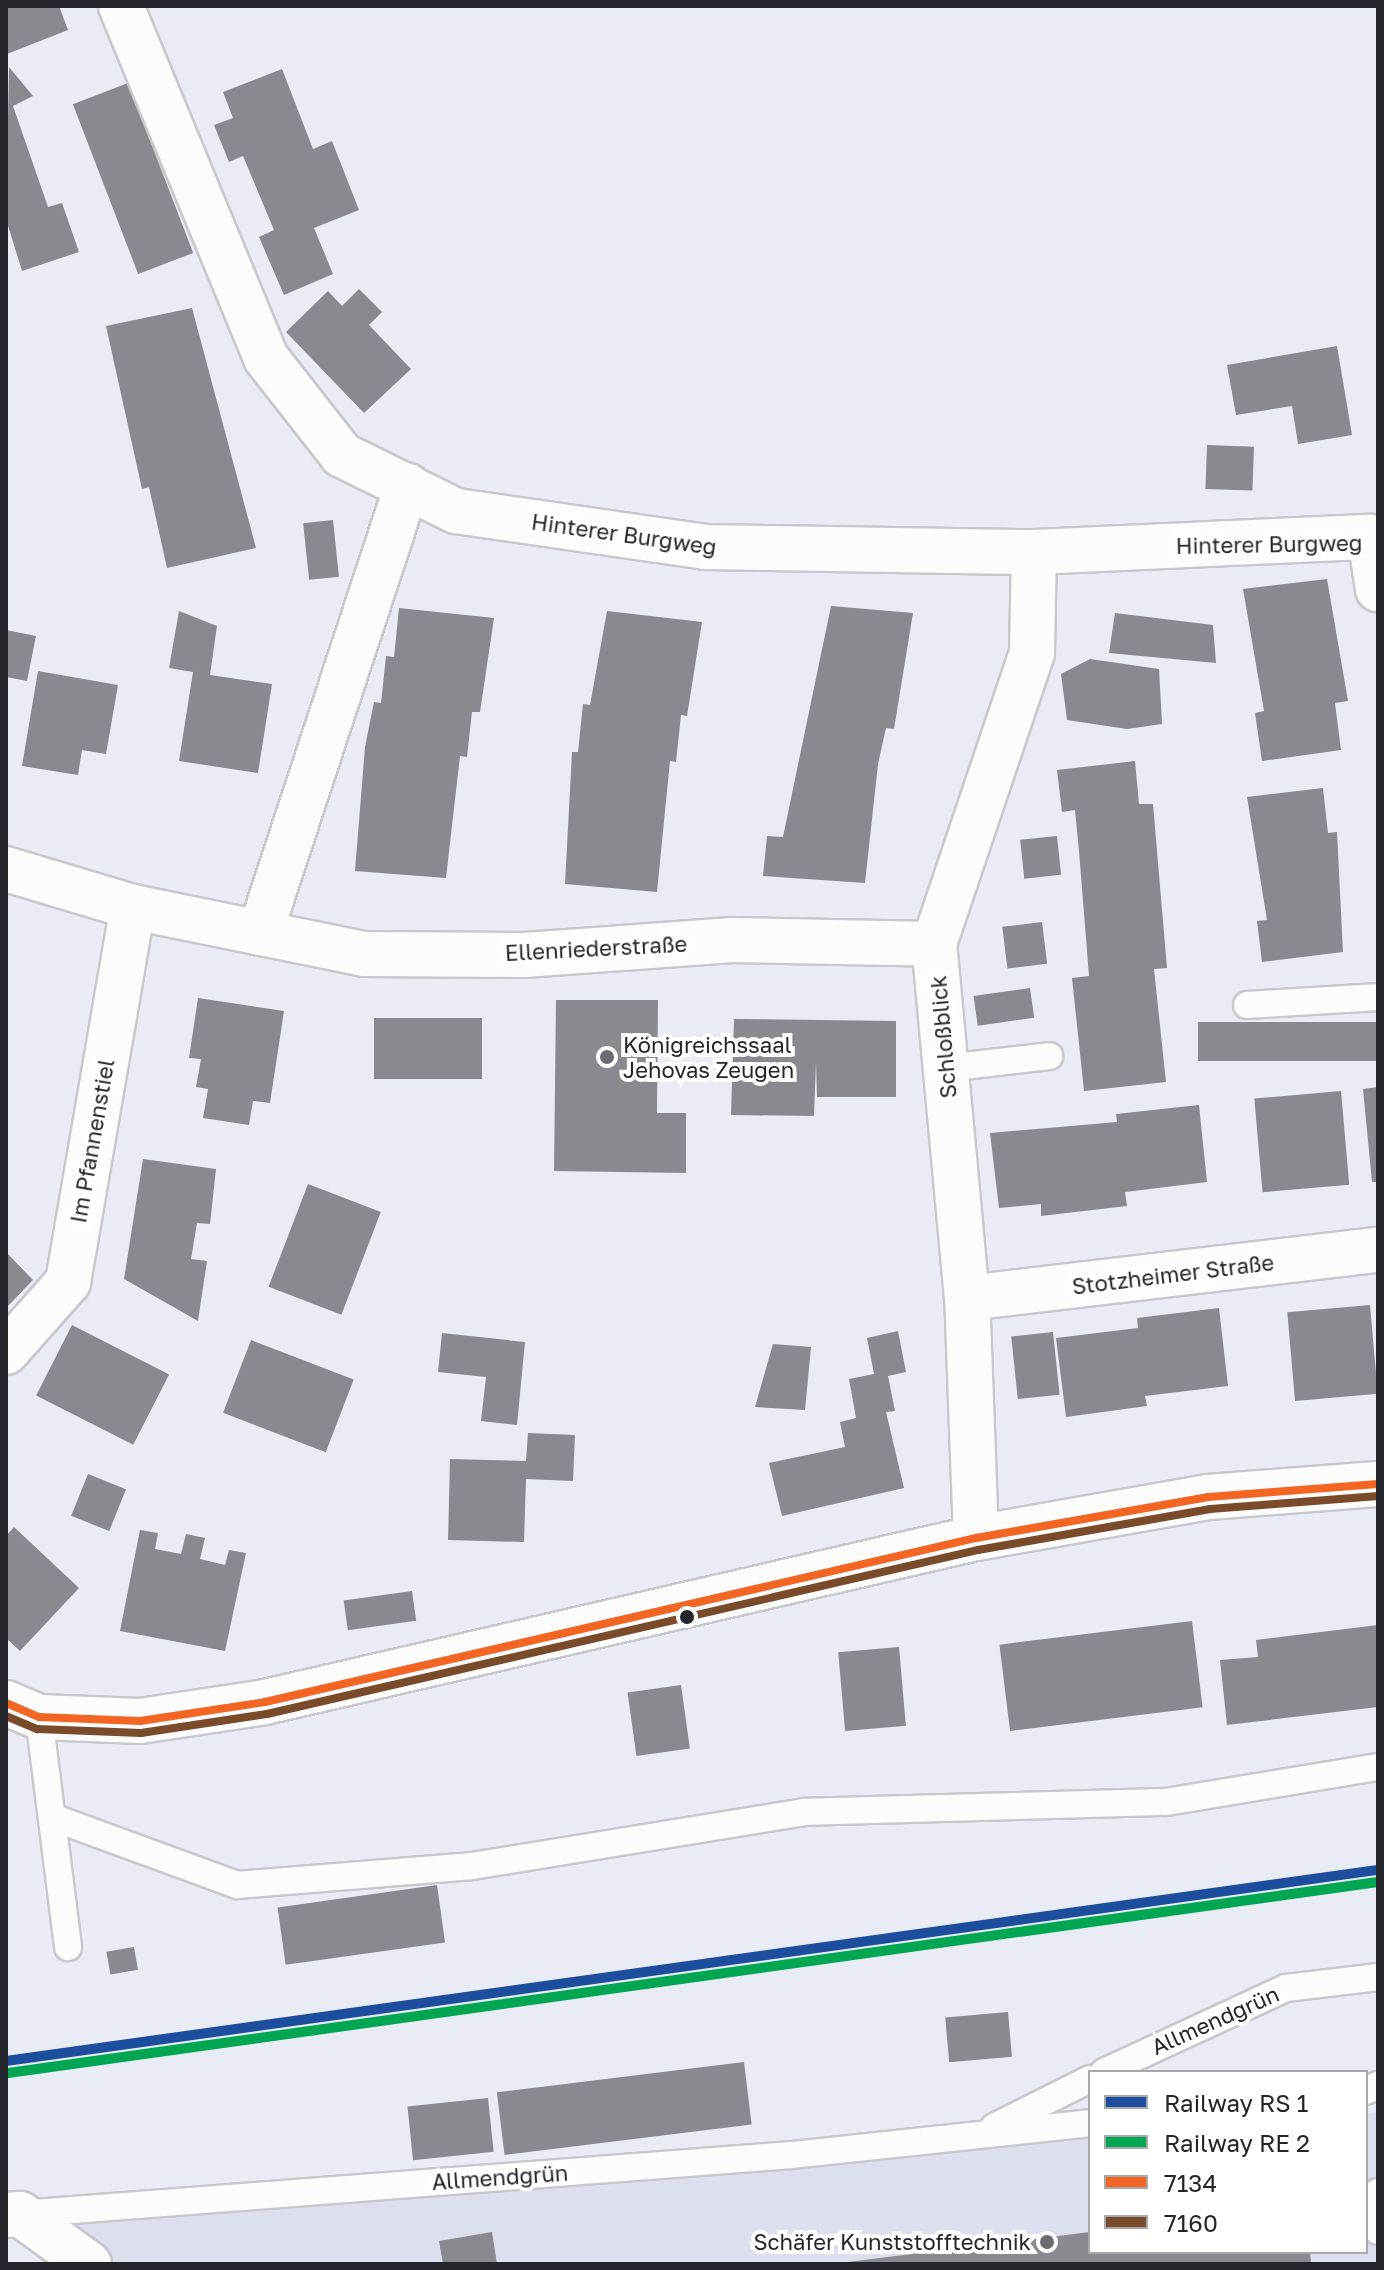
<!DOCTYPE html>
<html>
<head>
<meta charset="utf-8">
<style>
	body { margin:0 }
	#map { position:relative; width:1384px; height:2270px; overflow:hidden; background:#e9ecf4; font-family:"Golos Text",sans-serif }
	div>[style] { position:absolute }
	.built>* { inset:0; background:#dbdfee }
	.building>* { inset:0; background:#888a8f; transform-origin:0 0 }
	.roads { filter:drop-shadow(2px 0 #c6c8ce) drop-shadow(-2px 0 #c6c8ce) drop-shadow(0 2px #c6c8ce) drop-shadow(0 -2px #c6c8ce) }
	.service>* { height:26px; margin:-13px; padding:0 13px; transform-origin:13px; border-radius:13px; background:#fcfcfd }
	.minor>* { height:44px; margin:-22px; padding:0 22px; transform-origin:22px; border-radius:22px; background:#fcfcfd }
	.secondary>* { height:44px; margin:-22px; padding:0 22px; transform-origin:22px; border-radius:22px; background:#fcfcfd }
	.bus-1>* { height:8px; margin:-4px; padding:0 4px; transform-origin:4px; border-radius:4px; background:#f26522 }
	.bus-2>* { height:8px; margin:-4px; padding:0 4px; transform-origin:4px; border-radius:4px; background:#7a4b2a }
	.rail-1>* { height:10px; margin:-5px; padding:0 5px; transform-origin:5px; border-radius:5px; background:#1d4e9e }
	.rail-2>* { height:10px; margin:-5px; padding:0 5px; transform-origin:5px; border-radius:5px; background:#00a651 }
	.dots>* { width:22px; height:22px; translate:-50% -50%; box-sizing:border-box; border:4px solid #fff; border-radius:50% }
	span { translate:-50% -50%; white-space:nowrap; text-align:center; line-height:1.15; -webkit-text-stroke:8px #fff; paint-order:stroke }
	.street-label { font-size:22px; color:#23252a }
	.poi-label { font-size:22px; color:#23252a }
	.left { translate:0 -50%; text-align:left }
	.right { translate:-100% -50%; text-align:right }
	.frame { position:absolute; inset:0; border:8px solid #23252a; pointer-events:none }
	.legend { position:absolute; left:1088px; top:2070px; width:280px; height:184px; box-sizing:border-box; background:#fff; border:2px solid #a7a8aa; margin:0; padding:10px 14px; list-style:none; font-size:24px; color:#23252a }
	.legend li { display:flex; align-items:center; gap:16px; height:40px }
	.legend b { width:40px; border:2px solid #a7a8aa }
</style>
</head>
<body>
<div id="map">
	<div class="built">
		<i style="clip-path:polygon(1378px 2112px,1378px 2264px,116px 2264px,76px 2224px,1090px 2137px,1090px 2252px,1366px 2252px,1366px 2113px)"></i>
	</div>
	<div class="building">
		<i style="clip-path:polygon(6px 6px,59px 6px,68px 30px,7px 54px)"></i>
		<i style="clip-path:polygon(9px 67px,33px 96px,13px 106px,48px 207px,62px 203px,79px 252px,22px 271px,6px 219px)"></i>
		<i style="clip-path:polygon(282px 69px,313px 149px,332px 141px,359px 210px,314px 228px,333px 274px,284px 295px,259px 237px,274px 230px,243px 156px,229px 162px,214px 125px,233px 118px,223px 92px)"></i>
		<i style="left:128px;top:83px;width:182px;height:59px;rotate:69deg"></i>
		<i style="clip-path:polygon(359px 289px,382px 312px,369px 325px,411px 369px,364px 413px,286px 332px,328px 291px,342px 306px)"></i>
		<i style="clip-path:polygon(192px 308px,256px 548px,167px 568px,149px 487px,142px 489px,106px 326px)"></i>
		<i style="clip-path:polygon(1337px 346px,1352px 435px,1298px 444px,1292px 406px,1236px 415px,1227px 365px)"></i>
		<i style="left:1207px;top:445px;width:47px;height:44px;rotate:2deg"></i>
		<i style="left:333px;top:520px;width:57px;height:30px;rotate:84deg"></i>
		<i style="clip-path:polygon(1327px 579px,1348px 701px,1335px 703px,1341px 750px,1262px 761px,1255px 713px,1264px 711px,1243px 589px)"></i>
		<i style="clip-path:polygon(831px 606px,913px 613px,894px 729px,886px 728px,878px 764px,865px 883px,763px 876px,767px 836px,783px 837px)"></i>
		<i style="clip-path:polygon(399px 608px,494px 618px,480px 712px,472px 712px,467px 757px,460px 756px,446px 878px,355px 871px,365px 747px,374px 702px,381px 703px,386px 656px,394px 657px)"></i>
		<i style="clip-path:polygon(179px 611px,217px 626px,210px 675px,272px 684px,258px 773px,179px 761px,193px 672px,169px 668px)"></i>
		<i style="clip-path:polygon(607px 611px,702px 622px,687px 716px,681px 715px,676px 762px,670px 761px,657px 892px,565px 884px,572px 752px,578px 752px,583px 704px,590px 705px)"></i>
		<i style="clip-path:polygon(1115px 613px,1213px 625px,1216px 663px,1109px 653px)"></i>
		<i style="clip-path:polygon(6px 630px,36px 636px,27px 681px,6px 677px)"></i>
		<i style="clip-path:polygon(1090px 659px,1159px 669px,1162px 724px,1127px 729px,1067px 720px,1061px 674px)"></i>
		<i style="clip-path:polygon(38px 671px,118px 685px,106px 754px,82px 750px,78px 775px,22px 766px)"></i>
		<i style="clip-path:polygon(1135px 761px,1139px 804px,1153px 804px,1167px 968px,1154px 969px,1166px 1082px,1084px 1091px,1072px 978px,1089px 976px,1079px 851px,1075px 810px,1062px 812px,1057px 770px)"></i>
		<i style="clip-path:polygon(1323px 788px,1328px 833px,1337px 832px,1343px 952px,1262px 962px,1257px 921px,1267px 920px,1247px 797px)"></i>
		<i style="left:1057px;top:836px;width:39px;height:37px;rotate:84deg"></i>
		<i style="left:1042px;top:922px;width:42px;height:40px;rotate:83deg"></i>
		<i style="left:1030px;top:988px;width:30px;height:57px;rotate:82deg"></i>
		<i style="clip-path:polygon(198px 998px,284px 1011px,270px 1103px,253px 1101px,249px 1125px,203px 1118px,208px 1089px,196px 1087px,201px 1059px,189px 1058px)"></i>
		<i style="clip-path:polygon(556px 1000px,658px 1000px,657px 1113px,686px 1113px,686px 1173px,554px 1171px)"></i>
		<i style="left:374px;top:1018px;width:108px;height:61px"></i>
		<i style="clip-path:polygon(734px 1019px,896px 1021px,896px 1097px,817px 1097px,816px 1062px,814px 1116px,731px 1115px)"></i>
		<i style="left:1378px;top:1022px;width:39px;height:180px;rotate:90deg"></i>
		<i style="clip-path:polygon(1378px 1087px,1378px 1182px,1372px 1182px,1363px 1089px)"></i>
		<i style="left:1341px;top:1091px;width:94px;height:87px;rotate:85deg"></i>
		<i style="clip-path:polygon(1199px 1105px,1207px 1182px,1125px 1192px,1127px 1206px,1041px 1216px,1041px 1204px,999px 1208px,990px 1133px,1117px 1122px,1116px 1114px)"></i>
		<i style="clip-path:polygon(143px 1159px,216px 1169px,210px 1224px,197px 1223px,191px 1259px,207px 1261px,198px 1321px,124px 1279px)"></i>
		<i style="left:308px;top:1184px;width:78px;height:110px;rotate:21deg"></i>
		<i style="clip-path:polygon(6px 1252px,33px 1280px,6px 1308px)"></i>
		<i style="left:1370px;top:1305px;width:89px;height:83px;rotate:85deg"></i>
		<i style="clip-path:polygon(1219px 1308px,1228px 1386px,1145px 1396px,1147px 1406px,1066px 1417px,1056px 1338px,1138px 1328px,1137px 1318px)"></i>
		<i style="left:72px;top:1325px;width:109px;height:79px;rotate:27deg"></i>
		<i style="clip-path:polygon(898px 1331px,906px 1372px,888px 1376px,895px 1411px,886px 1412px,904px 1488px,782px 1516px,769px 1463px,845px 1447px,840px 1422px,856px 1418px,849px 1379px,874px 1374px,867px 1338px)"></i>
		<i style="left:1053px;top:1332px;width:63px;height:42px;rotate:84deg"></i>
		<i style="clip-path:polygon(442px 1333px,525px 1342px,517px 1425px,481px 1421px,486px 1377px,438px 1372px)"></i>
		<i style="left:251px;top:1340px;width:110px;height:78px;rotate:21deg"></i>
		<i style="clip-path:polygon(773px 1344px,811px 1347px,805px 1410px,755px 1407px)"></i>
		<i style="clip-path:polygon(528px 1433px,575px 1435px,573px 1481px,526px 1479px,524px 1542px,448px 1540px,450px 1459px,526px 1461px)"></i>
		<i style="left:88px;top:1474px;width:41px;height:45px;rotate:22deg"></i>
		<i style="clip-path:polygon(14px 1527px,79px 1588px,20px 1651px,6px 1638px,6px 1536px)"></i>
		<i style="clip-path:polygon(140px 1530px,158px 1533px,155px 1549px,181px 1554px,186px 1534px,205px 1538px,200px 1559px,225px 1565px,229px 1550px,246px 1553px,225px 1651px,120px 1631px)"></i>
		<i style="left:412px;top:1591px;width:30px;height:69px;rotate:82deg"></i>
		<i style="left:1192px;top:1621px;width:87px;height:194px;rotate:83deg"></i>
		<i style="clip-path:polygon(1378px 1625px,1378px 1707px,1227px 1725px,1220px 1660px,1258px 1657px,1256px 1640px)"></i>
		<i style="left:899px;top:1647px;width:79px;height:61px;rotate:85deg"></i>
		<i style="left:681px;top:1685px;width:64px;height:54px;rotate:82deg"></i>
		<i style="left:437px;top:1885px;width:58px;height:161px;rotate:82deg"></i>
		<i style="left:134px;top:1947px;width:23px;height:28px;rotate:80deg"></i>
		<i style="left:1008px;top:2012px;width:45px;height:63px;rotate:85deg"></i>
		<i style="left:744px;top:2062px;width:63px;height:249px;rotate:83deg"></i>
		<i style="left:488px;top:2098px;width:54px;height:81px;rotate:84deg"></i>
		<i style="clip-path:polygon(492px 2232px,497px 2264px,443px 2264px,439px 2241px)"></i>
		<i style="clip-path:polygon(1090px 2232px,1090px 2252px,1310px 2252px,1311px 2264px,831px 2264px)"></i>
	</div>
	<div class="roads">
		<div class="service">
			<i style="left:1247px;top:1005px;width:131px;rotate:-3.5deg"></i>
			<i style="left:946px;top:1068px;width:104px;rotate:-6.6deg"></i>
			<i style="left:39px;top:1717px;width:232px;rotate:82.8deg"></i>
			<i style="left:57px;top:1819px;width:192px;rotate:20.1deg"></i>
			<i style="left:237px;top:1885px;width:236px;rotate:-4.6deg"></i>
			<i style="left:472px;top:1866px;width:336px;rotate:-9.2deg"></i>
			<i style="left:804px;top:1812px;width:362px;rotate:-1.6deg"></i>
			<i style="left:1166px;top:1802px;width:215px;rotate:-9.4deg"></i>
			<i style="left:1104px;top:2072px;width:200px;rotate:-24.8deg"></i>
			<i style="left:1286px;top:1988px;width:93px;rotate:-6.8deg"></i>
			<i style="left:1366px;top:2091px;width:13px;rotate:-27deg"></i>
			<i style="left:994px;top:2127px;width:107px;rotate:-26.6deg"></i>
			<i style="left:1378px;top:2192px;width:39px;rotate:90deg"></i>
			<i style="left:20px;top:2214px;width:774px;rotate:-4.37deg"></i>
			<i style="left:792px;top:2155px;width:300px;rotate:-6.1deg"></i>
		</div>
		<div class="minor">
			<i style="left:121px;top:6px;width:381px;rotate:67.6deg"></i>
			<i style="left:266px;top:358px;width:123px;rotate:51.9deg"></i>
			<i style="left:342px;top:455px;width:127px;rotate:26.2deg"></i>
			<i style="left:456px;top:511px;width:252px;rotate:8.2deg"></i>
			<i style="left:705px;top:547px;width:329px;rotate:0.9deg"></i>
			<i style="left:1034px;top:552px;width:336px;rotate:-2.6deg"></i>
			<i style="left:1370px;top:537px;width:53px;rotate:81.3deg"></i>
			<i style="left:6px;top:869px;width:133px;rotate:16.7deg"></i>
			<i style="left:133px;top:907px;width:236px;rotate:11.5deg"></i>
			<i style="left:364px;top:954px;width:160px;rotate:0.4deg"></i>
			<i style="left:524px;top:955px;width:209px;rotate:-4.1deg"></i>
			<i style="left:732px;top:940px;width:202px;rotate:1.1deg"></i>
			<i style="left:260px;top:933px;width:471px;rotate:-71.8deg"></i>
			<i style="left:967px;top:1298px;width:414px;rotate:-6.7deg"></i>
			<i style="left:6px;top:1352px;width:94px;rotate:-48.5deg"></i>
			<i style="left:68px;top:1282px;width:381px;rotate:-80.2deg"></i>
			<i style="left:976px;top:1538px;width:240px;rotate:-92.1deg"></i>
			<i style="left:967px;top:1298px;width:356px;rotate:-95.3deg"></i>
			<i style="left:934px;top:944px;width:307px;rotate:-71.4deg"></i>
			<i style="left:1032px;top:653px;width:101px;rotate:-88.9deg"></i>
			<i style="left:6px;top:2215px;width:14px;rotate:-4deg"></i>
			<i style="left:20px;top:2214px;width:85px;rotate:35.9deg"></i>
		</div>
		<div class="secondary">
			<i style="left:6px;top:1703px;width:36px;rotate:23deg"></i>
			<i style="left:39px;top:1717px;width:101px;rotate:2.3deg"></i>
			<i style="left:140px;top:1721px;width:126px;rotate:-8.6deg"></i>
			<i style="left:265px;top:1702px;width:730px;rotate:-12.99deg"></i>
			<i style="left:976px;top:1538px;width:236px;rotate:-10deg"></i>
			<i style="left:1208px;top:1497px;width:170px;rotate:-4.4deg"></i>
		</div>
	</div>
	<div class="bus-1">
		<i style="left:6px;top:1703px;width:36px;rotate:23deg"></i>
		<i style="left:39px;top:1717px;width:101px;rotate:2.3deg"></i>
		<i style="left:140px;top:1721px;width:126px;rotate:-8.6deg"></i>
		<i style="left:265px;top:1702px;width:730px;rotate:-12.99deg"></i>
		<i style="left:976px;top:1538px;width:236px;rotate:-10deg"></i>
		<i style="left:1208px;top:1497px;width:170px;rotate:-4.4deg"></i>
	</div>
	<div class="bus-2">
		<i style="left:6px;top:1716px;width:34px;rotate:23deg"></i>
		<i style="left:37px;top:1729px;width:104px;rotate:2.2deg"></i>
		<i style="left:141px;top:1733px;width:127px;rotate:-8.6deg"></i>
		<i style="left:267px;top:1714px;width:730px;rotate:-12.99deg"></i>
		<i style="left:978px;top:1550px;width:236px;rotate:-10deg"></i>
		<i style="left:1210px;top:1509px;width:169px;rotate:-4.4deg"></i>
	</div>
	<div class="rail-1">
		<i style="left:6px;top:2061px;width:1385px;rotate:-7.93deg"></i>
	</div>
	<div class="rail-2">
		<i style="left:8px;top:2073px;width:1383px;rotate:-7.94deg"></i>
	</div>
	<div class="dots">
		<i style="left:607px;top:1057px;background:#686b71"></i>
		<i style="left:687px;top:1617px;background:#23252a"></i>
		<i style="left:1047px;top:2242px;background:#686b71"></i>
	</div>
	<div class="street-label">
		<span style="left:624px;top:534px;rotate:8deg">Hinterer Burgweg</span>
		<span style="left:1269px;top:544px;rotate:-1deg">Hinterer Burgweg</span>
		<span style="left:596px;top:948px;rotate:-3deg">Ellenriederstraße</span>
		<span style="left:943px;top:1037px;rotate:-95deg">Schloßblick</span>
		<span style="left:92px;top:1141px;rotate:-80deg">Im Pfannenstiel</span>
		<span style="left:1173px;top:1274px;rotate:-7deg">Stotzheimer Straße</span>
		<span style="left:1215px;top:2020px;rotate:-24deg">Allmendgrün</span>
		<span style="left:500px;top:2177px;rotate:-4deg">Allmendgrün</span>
	</div>
	<div class="poi-label">
		<span class="left" style="left:623px;top:1057px">Königreichssaal<br>Jehovas Zeugen</span>
		<span class="right" style="left:1031px;top:2242px">Schäfer Kunststofftechnik</span>
	</div>
	<div class="frame"></div>
	<ul class="legend">
	<li><b style="height:10px;background:#1d4e9e"></b>Railway RS 1</li>
	<li><b style="height:10px;background:#00a651"></b>Railway RE 2</li>
	<li><b style="height:10px;background:#f26522"></b>7134</li>
	<li><b style="height:10px;background:#7a4b2a"></b>7160</li>
	</ul>
</div>
</body>
</html>
